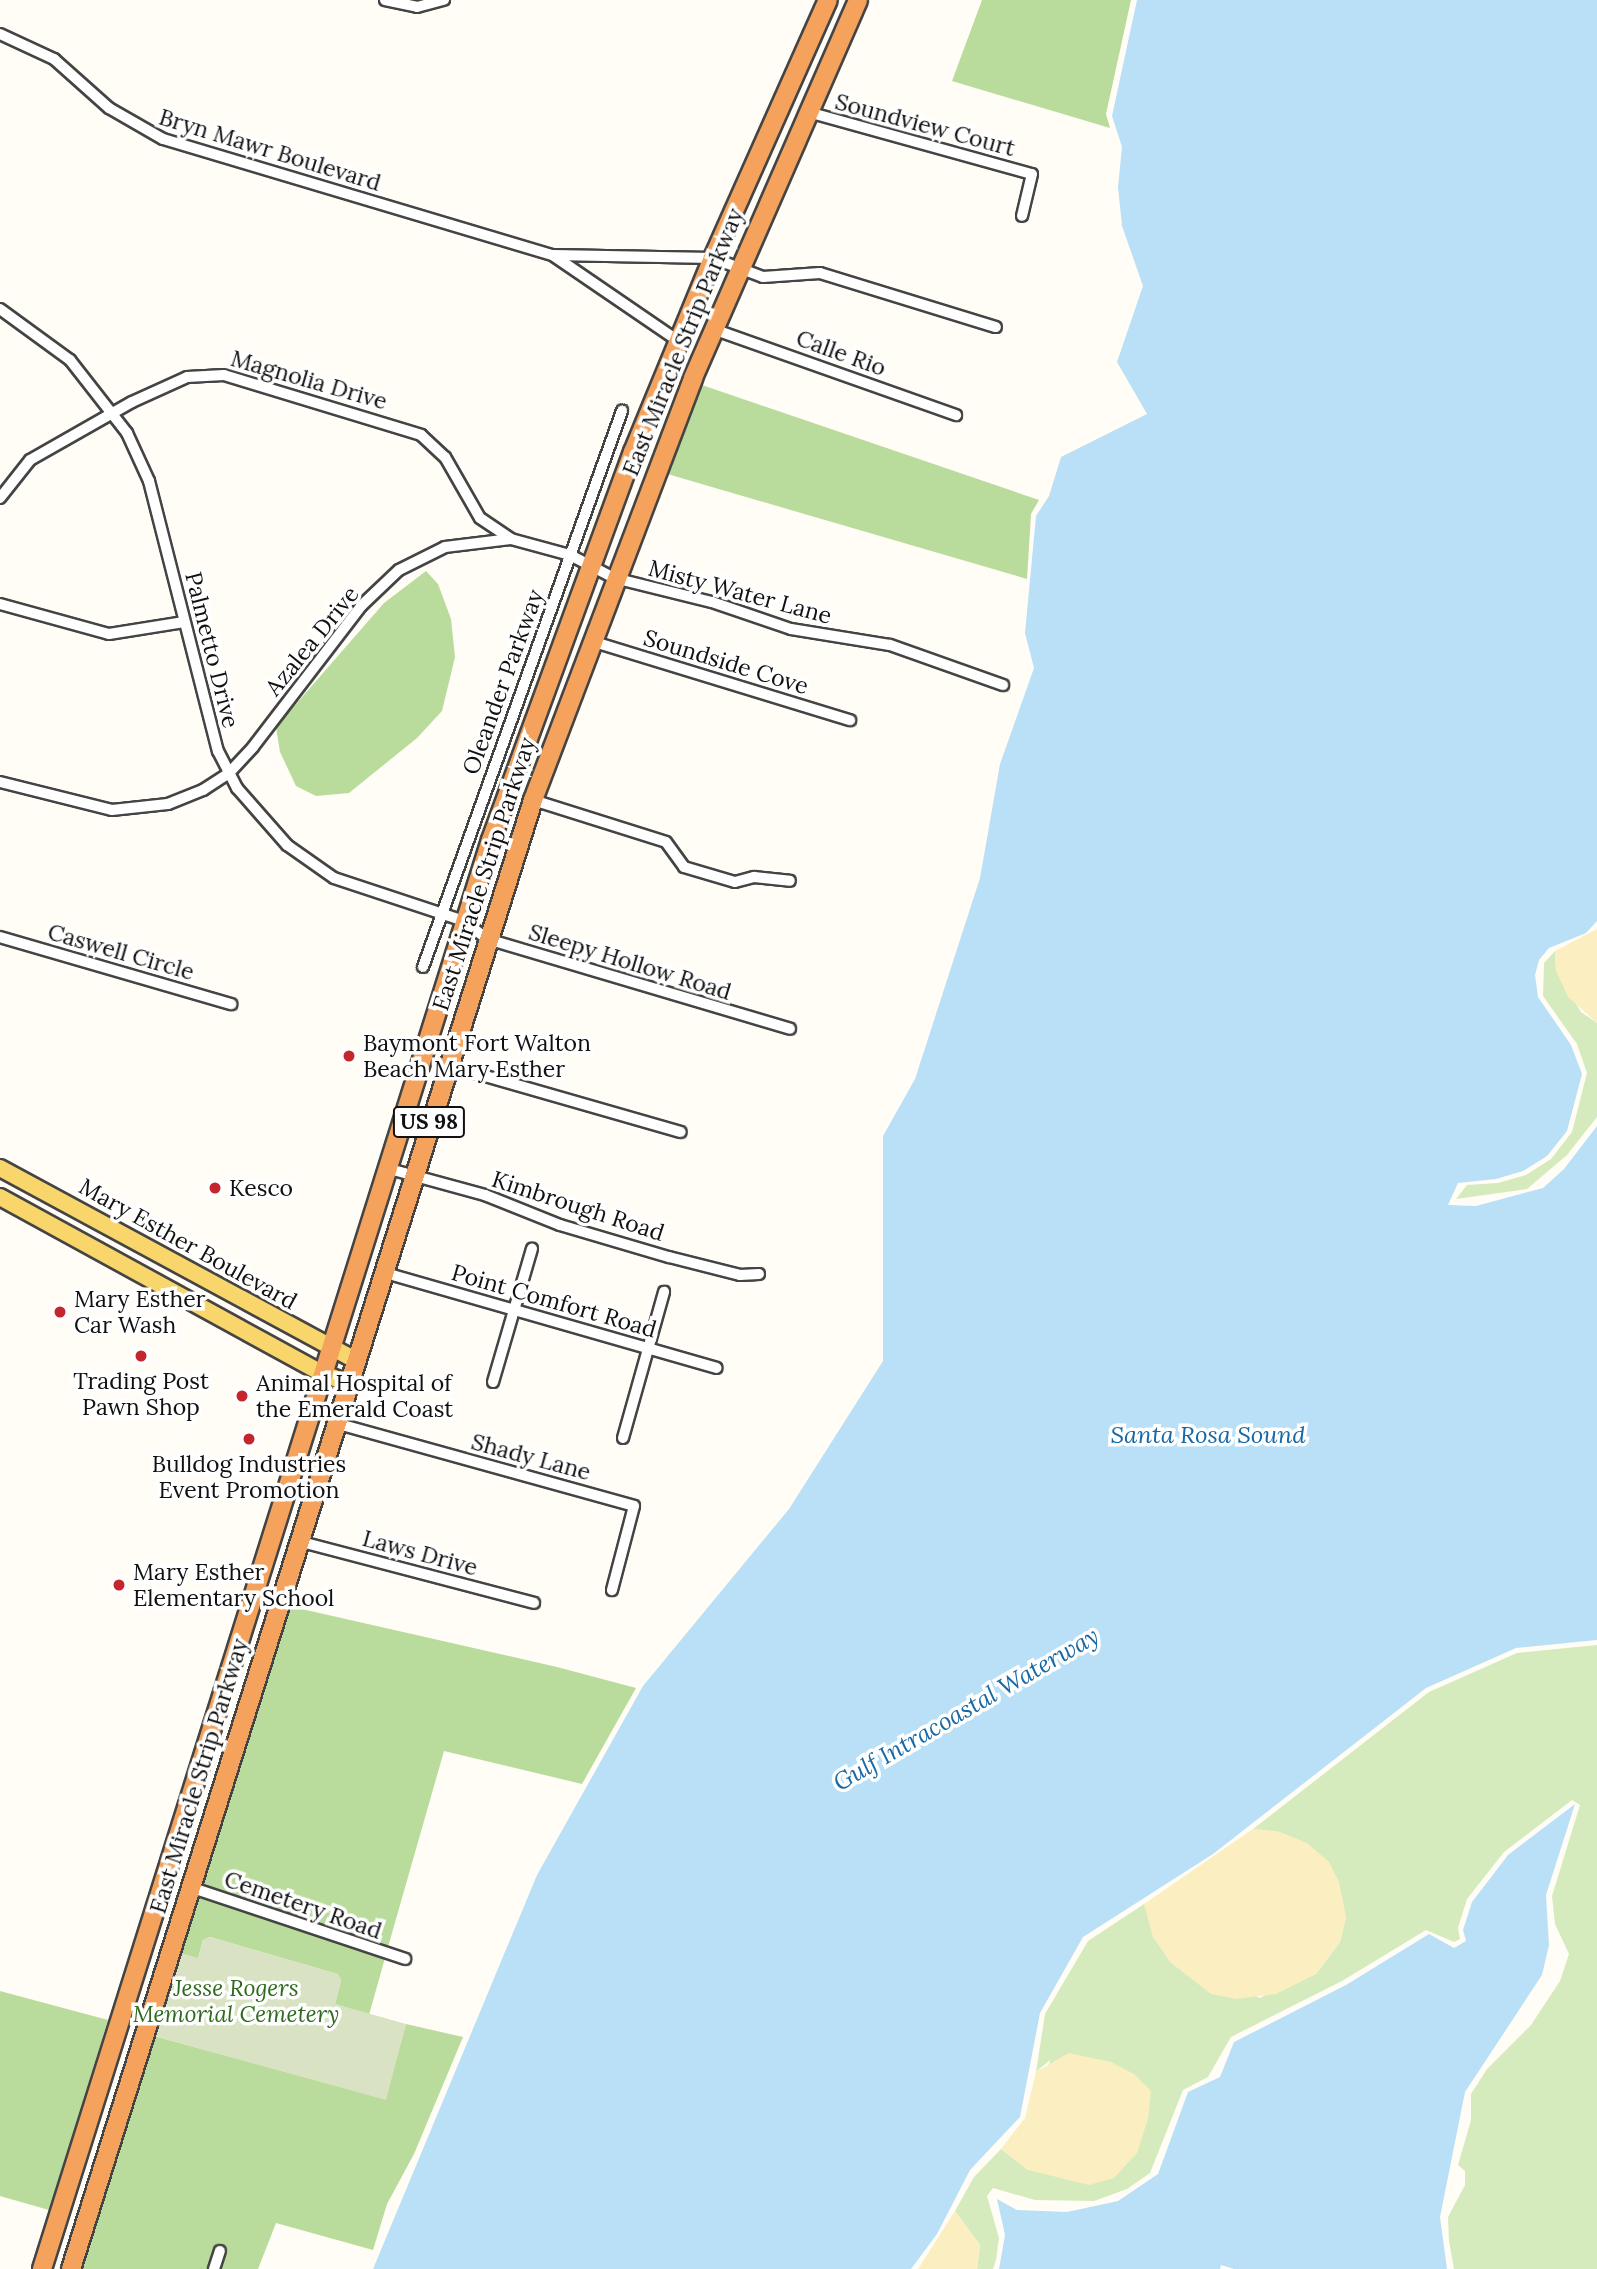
<!DOCTYPE html>
<html>
<head>
<meta charset="utf-8">
<style>
	body { margin:0 }
	#map { position:relative; width:1597px; height:2269px; overflow:hidden; background:#fffdf5; font-family:Lora,serif }
	div>[style] { position:absolute }
	.green>* { inset:0; background:#d5ebbd }
	.forest>* { inset:0; background:#b9dc9c }
	.sand>* { inset:0; background:#fbeec1 }
	.cemetery>* { inset:0; background:#d9e3c4 }
	.water>* { inset:0; background:#b9e0f7 }
	.roads { filter:drop-shadow(2px 0 #444) drop-shadow(-2px 0 #444) drop-shadow(0 2px #444) drop-shadow(0 -2px #444) }
	.street>* { height:10px; margin:-5px; padding:0 5px; transform-origin:5px; border-radius:5px; background:#fff }
	.primary>* { height:16px; margin:-8px; padding:0 8px; transform-origin:8px; border-radius:8px; background:#f9d66b }
	.highway>* { height:18px; margin:-9px; padding:0 9px; transform-origin:9px; border-radius:9px; background:#f5a25d }
	.dots>* { width:19px; height:19px; translate:-50% -50%; box-sizing:border-box; border:4px solid #fff; border-radius:50% }
	span { translate:-50% -50%; white-space:nowrap; text-align:center; line-height:1.15; -webkit-text-stroke:7px #fff; paint-order:stroke }
	.shield-label span { padding:2px 5px; background:#fff; border:2px solid; border-radius:5px; -webkit-text-stroke-width:0 }
	.shield-label { font-size:21px; color:#111; font-weight:700 }
	.street-label { font-size:23px; color:#111 }
	.poi-label { font-size:23px; color:#111 }
	.left { translate:0 -50%; text-align:left }
	.park-label { font-size:23px; color:#2f6b1f; font-style:italic }
	.water-label { font-size:24px; color:#1768a6; font-style:italic }
</style>
</head>
<body>
<div id="map">
	<div class="green">
		<i style="clip-path:polygon(1555px 951px,1556px 971px,1581px 1012px,1597px 1023px,1597px 1117px,1567px 1155px,1527px 1189px,1456px 1199px,1467px 1185px,1498px 1183px,1526px 1175px,1551px 1159px,1572px 1132px,1587px 1073px,1577px 1044px,1543px 996px,1544px 963px)"></i>
		<i style="clip-path:polygon(1597px 1645px,1597px 2269px,1454px 2269px,1449px 2241px,1448px 2217px,1465px 2185px,1465px 2171px,1458px 2165px,1471px 2120px,1471px 2094px,1487px 2069px,1531px 2025px,1560px 1981px,1569px 1954px,1555px 1924px,1552px 1896px,1580px 1805px,1572px 1800px,1504px 1852px,1467px 1899px,1458px 1928px,1460px 1939px,1454px 1942px,1426px 1930px,1342px 1981px,1231px 2037px,1208px 2077px,1183px 2090px,1150px 2173px,1127px 2189px,1094px 2201px,1035px 2200px,993px 2188px,987px 2196px,999px 2238px,996px 2260px,993px 2269px,977px 2269px,980px 2245px,955px 2211px,974px 2177px,1001px 2149px,1028px 2170px,1050px 2060px,1036px 2072px,1045px 2014px,1088px 1941px,1144px 1904px,1147px 1912px,1259px 1998px,1316px 1974px,1340px 1942px,1346px 1917px,1280px 1832px,1253px 1829px,1429px 1692px,1517px 1653px)"></i>
	</div>
	<div class="forest">
		<i style="clip-path:polygon(982px 0,1131px 0,1106px 114px,1110px 128px,952px 81px)"></i>
		<i style="clip-path:polygon(699px 384px,1039px 500px,1031px 514px,1027px 579px,664px 473px)"></i>
		<i style="clip-path:polygon(426px 571px,438px 584px,451px 619px,455px 657px,442px 711px,417px 738px,349px 793px,316px 796px,296px 786px,280px 752px,276px 727px,384px 603px)"></i>
		<i style="clip-path:polygon(284px 1605px,557px 1667px,636px 1688px,582px 1784px,444px 1751px,388px 1947px,200px 1884px)"></i>
		<i style="clip-path:polygon(197px 1895px,385px 1958px,369px 2015px,335px 2004px,341px 1980px,337px 1974px,210px 1937px,203px 1940px,198px 1959px,180px 1953px)"></i>
		<i style="clip-path:polygon(0 1991px,108px 2020px,49px 2210px,0 2196px)"></i>
		<i style="clip-path:polygon(406px 2024px,463px 2037px,414px 2154px,387px 2204px,373px 2250px,276px 2223px,258px 2269px,221px 2269px,227px 2248px,216px 2244px,208px 2269px,81px 2269px,154px 2036px,385px 2099px)"></i>
	</div>
	<div class="sand">
		<i style="clip-path:polygon(1597px 929px,1597px 1023px,1568px 997px,1556px 971px,1555px 951px)"></i>
		<i style="clip-path:polygon(1253px 1829px,1280px 1832px,1307px 1843px,1329px 1862px,1339px 1882px,1346px 1917px,1340px 1942px,1316px 1974px,1276px 1994px,1236px 1999px,1211px 1994px,1170px 1962px,1153px 1937px,1144px 1904px)"></i>
		<i style="clip-path:polygon(1069px 2053px,1111px 2062px,1134px 2074px,1151px 2091px,1148px 2119px,1137px 2153px,1114px 2178px,1089px 2185px,1028px 2170px,1001px 2149px,1025px 2118px,1036px 2072px)"></i>
		<i style="clip-path:polygon(955px 2211px,980px 2245px,977px 2269px,918px 2269px)"></i>
	</div>
	<div class="cemetery">
		<i style="clip-path:polygon(210px 1937px,338px 1974px,341px 1980px,335px 2004px,406px 2024px,386px 2100px,154px 2036px,180px 1953px,198px 1958px,203px 1940px)"></i>
	</div>
	<div class="water">
		<i style="clip-path:polygon(1137px 0,1597px 0,1597px 921px,1586px 933px,1549px 948px,1539px 960px,1535px 975px,1538px 997px,1571px 1045px,1582px 1074px,1567px 1131px,1547px 1156px,1523px 1171px,1496px 1179px,1458px 1183px,1448px 1205px,1476px 1206px,1543px 1188px,1564px 1169px,1597px 1126px,1597px 1640px,1516px 1648px,1426px 1688px,1213px 1854px,1083px 1937px,1040px 2013px,1020px 2117px,970px 2170px,937px 2234px,911px 2269px,373px 2269px,537px 1875px,643px 1686px,789px 1509px,883px 1361px,883px 1136px,915px 1079px,980px 878px,1000px 764px,1034px 668px,1025px 633px,1036px 516px,1049px 496px,1061px 457px,1147px 414px,1117px 362px,1143px 286px,1122px 226px,1118px 187px,1122px 147px,1112px 116px)"></i>
		<i style="clip-path:polygon(1575px 1804px,1546px 1895px,1549px 1945px,1542px 1975px,1465px 2092px,1440px 2217px,1447px 2269px,1234px 2269px,1221px 2265px,1220px 2269px,999px 2269px,1005px 2235px,997px 2199px,1017px 2210px,1067px 2212px,1118px 2201px,1158px 2174px,1188px 2092px,1220px 2077px,1234px 2042px,1346px 1985px,1429px 1934px,1454px 1948px,1466px 1941px,1463px 1930px,1472px 1902px,1508px 1855px)"></i>
	</div>
	<div class="roads">
		<div class="street">
			<i style="left:385px;top:0;width:33px;rotate:12deg"></i>
			<i style="left:417px;top:7px;width:28px;rotate:-15deg"></i>
			<i style="left:0;top:34px;width:60px;rotate:24.8deg"></i>
			<i style="left:54px;top:59px;width:74px;rotate:41.7deg"></i>
			<i style="left:109px;top:108px;width:62px;rotate:29.9deg"></i>
			<i style="left:163px;top:139px;width:407px;rotate:16.6deg"></i>
			<i style="left:553px;top:255px;width:160px;rotate:1.1deg"></i>
			<i style="left:713px;top:258px;width:53px;rotate:20.8deg"></i>
			<i style="left:763px;top:277px;width:57px;rotate:-4deg"></i>
			<i style="left:820px;top:273px;width:184px;rotate:17.1deg"></i>
			<i style="left:808px;top:112px;width:232px;rotate:15.5deg"></i>
			<i style="left:1032px;top:174px;width:43px;rotate:103.4deg"></i>
			<i style="left:554px;top:256px;width:150px;rotate:34.4deg"></i>
			<i style="left:0;top:309px;width:87px;rotate:36.1deg"></i>
			<i style="left:70px;top:360px;width:93px;rotate:52deg"></i>
			<i style="left:127px;top:433px;width:53px;rotate:65.4deg"></i>
			<i style="left:149px;top:481px;width:279px;rotate:75.7deg"></i>
			<i style="left:218px;top:751px;width:42px;rotate:62.8deg"></i>
			<i style="left:237px;top:788px;width:76px;rotate:48.7deg"></i>
			<i style="left:287px;top:845px;width:57px;rotate:35.1deg"></i>
			<i style="left:334px;top:878px;width:137px;rotate:18.3deg"></i>
			<i style="left:464px;top:921px;width:29px;rotate:38deg"></i>
			<i style="left:487px;top:939px;width:316px;rotate:16.5deg"></i>
			<i style="left:713px;top:329px;width:258px;rotate:19.5deg"></i>
			<i style="left:0;top:498px;width:48px;rotate:-51.7deg"></i>
			<i style="left:30px;top:460px;width:117px;rotate:-29.6deg"></i>
			<i style="left:132px;top:402px;width:60px;rotate:-24.4deg"></i>
			<i style="left:187px;top:377px;width:37px;rotate:-3deg"></i>
			<i style="left:224px;top:375px;width:206px;rotate:16.9deg"></i>
			<i style="left:421px;top:435px;width:33px;rotate:43deg"></i>
			<i style="left:445px;top:457px;width:70px;rotate:60.2deg"></i>
			<i style="left:480px;top:518px;width:37px;rotate:34deg"></i>
			<i style="left:0;top:604px;width:113px;rotate:15.4deg"></i>
			<i style="left:109px;top:634px;width:76px;rotate:-9.1deg"></i>
			<i style="left:591px;top:641px;width:271px;rotate:17deg"></i>
			<i style="left:0;top:782px;width:115px;rotate:14deg"></i>
			<i style="left:112px;top:810px;width:56px;rotate:-6.1deg"></i>
			<i style="left:168px;top:804px;width:38px;rotate:-22deg"></i>
			<i style="left:203px;top:790px;width:31px;rotate:-33deg"></i>
			<i style="left:229px;top:773px;width:35px;rotate:-47deg"></i>
			<i style="left:253px;top:747px;width:178px;rotate:-52.5deg"></i>
			<i style="left:361px;top:606px;width:52px;rotate:-43.5deg"></i>
			<i style="left:399px;top:570px;width:51px;rotate:-26.6deg"></i>
			<i style="left:445px;top:547px;width:66px;rotate:-6.9deg"></i>
			<i style="left:511px;top:539px;width:61px;rotate:15.2deg"></i>
			<i style="left:570px;top:555px;width:50px;rotate:27.6deg"></i>
			<i style="left:614px;top:578px;width:101px;rotate:13.8deg"></i>
			<i style="left:712px;top:602px;width:83px;rotate:18.9deg"></i>
			<i style="left:791px;top:629px;width:100px;rotate:9.2deg"></i>
			<i style="left:890px;top:645px;width:120px;rotate:19.5deg"></i>
			<i style="left:533px;top:800px;width:139px;rotate:17.5deg"></i>
			<i style="left:666px;top:842px;width:31px;rotate:54deg"></i>
			<i style="left:684px;top:867px;width:53px;rotate:16.4deg"></i>
			<i style="left:735px;top:882px;width:20px;rotate:-15deg"></i>
			<i style="left:754px;top:877px;width:36px;rotate:6deg"></i>
			<i style="left:0;top:937px;width:241px;rotate:16.2deg"></i>
			<i style="left:423px;top:967px;width:591px;rotate:-70.31deg"></i>
			<i style="left:447px;top:1065px;width:243px;rotate:16deg"></i>
			<i style="left:386px;top:1168px;width:103px;rotate:15.3deg"></i>
			<i style="left:485px;top:1195px;width:81px;rotate:21.8deg"></i>
			<i style="left:560px;top:1225px;width:114px;rotate:16.4deg"></i>
			<i style="left:669px;top:1257px;width:73px;rotate:14.2deg"></i>
			<i style="left:740px;top:1275px;width:19px;rotate:-3deg"></i>
			<i style="left:382px;top:1272px;width:348px;rotate:16deg"></i>
			<i style="left:493px;top:1382px;width:139px;rotate:-73.7deg"></i>
			<i style="left:335px;top:1423px;width:310px;rotate:15.5deg"></i>
			<i style="left:634px;top:1506px;width:87px;rotate:104.7deg"></i>
			<i style="left:623px;top:1438px;width:152px;rotate:-74.3deg"></i>
			<i style="left:298px;top:1541px;width:244px;rotate:14.7deg"></i>
			<i style="left:190px;top:1887px;width:227px;rotate:18.5deg"></i>
			<i style="left:214px;top:2269px;width:19px;rotate:-72deg"></i>
		</div>
		<div class="primary">
			<i style="left:0;top:1168px;width:404px;rotate:28.4deg"></i>
			<i style="left:0;top:1197px;width:366px;rotate:28.7deg"></i>
			<i style="left:321px;top:1373px;width:29px;rotate:20deg"></i>
		</div>
		<div class="highway">
			<i style="left:42px;top:2269px;width:1498px;rotate:-72.56deg"></i>
			<i style="left:491px;top:840px;width:413px;rotate:-69.9deg"></i>
			<i style="left:633px;top:452px;width:210px;rotate:-67.6deg"></i>
			<i style="left:713px;top:258px;width:282px;rotate:-66deg"></i>
			<i style="left:71px;top:2269px;width:1540px;rotate:-72.54deg"></i>
			<i style="left:533px;top:800px;width:451px;rotate:-69.2deg"></i>
			<i style="left:693px;top:378px;width:412px;rotate:-66.4deg"></i>
		</div>
	</div>
	<div class="dots">
		<i style="left:349px;top:1056px;background:#c4262e"></i>
		<i style="left:215px;top:1188px;background:#c4262e"></i>
		<i style="left:60px;top:1312px;background:#c4262e"></i>
		<i style="left:141px;top:1356px;background:#c4262e"></i>
		<i style="left:242px;top:1396px;background:#c4262e"></i>
		<i style="left:249px;top:1439px;background:#c4262e"></i>
		<i style="left:119px;top:1585px;background:#c4262e"></i>
	</div>
	<div class="shield-label">
		<span style="left:429px;top:1122px">US 98</span>
	</div>
	<div class="street-label">
		<span style="left:925px;top:125px;rotate:15deg">Soundview Court</span>
		<span style="left:270px;top:150px;rotate:17deg">Bryn Mawr Boulevard</span>
		<span style="left:683px;top:342px;rotate:-68deg">East Miracle Strip Parkway</span>
		<span style="left:841px;top:353px;rotate:20deg">Calle Rio</span>
		<span style="left:309px;top:380px;rotate:16deg">Magnolia Drive</span>
		<span style="left:740px;top:592px;rotate:15deg">Misty Water Lane</span>
		<span style="left:312px;top:641px;rotate:-51deg">Azalea Drive</span>
		<span style="left:212px;top:650px;rotate:76deg">Palmetto Drive</span>
		<span style="left:726px;top:662px;rotate:17deg">Soundside Cove</span>
		<span style="left:503px;top:682px;rotate:-70deg">Oleander Parkway</span>
		<span style="left:484px;top:874px;rotate:-72deg">East Miracle Strip Parkway</span>
		<span style="left:121px;top:952px;rotate:16deg">Caswell Circle</span>
		<span style="left:630px;top:962px;rotate:17deg">Sleepy Hollow Road</span>
		<span style="left:578px;top:1206px;rotate:18deg">Kimbrough Road</span>
		<span style="left:188px;top:1244px;rotate:29deg">Mary Esther Boulevard</span>
		<span style="left:554px;top:1301px;rotate:16deg">Point Comfort Road</span>
		<span style="left:531px;top:1457px;rotate:15deg">Shady Lane</span>
		<span style="left:420px;top:1553px;rotate:15deg">Laws Drive</span>
		<span style="left:199px;top:1776px;rotate:-73deg">East Miracle Strip Parkway</span>
		<span style="left:303px;top:1905px;rotate:19deg">Cemetery Road</span>
	</div>
	<div class="poi-label">
		<span class="left" style="left:363px;top:1056px">Baymont Fort Walton<br>Beach Mary Esther</span>
		<span class="left" style="left:229px;top:1188px">Kesco</span>
		<span class="left" style="left:74px;top:1312px">Mary Esther<br>Car Wash</span>
		<span style="left:141px;top:1394px">Trading Post<br>Pawn Shop</span>
		<span class="left" style="left:256px;top:1396px">Animal Hospital of<br>the Emerald Coast</span>
		<span style="left:249px;top:1477px">Bulldog Industries<br>Event Promotion</span>
		<span class="left" style="left:133px;top:1585px">Mary Esther<br>Elementary School</span>
	</div>
	<div class="park-label">
		<span style="left:236px;top:2001px">Jesse Rogers<br>Memorial Cemetery</span>
	</div>
	<div class="water-label">
		<span style="left:1208px;top:1435px">Santa Rosa Sound</span>
		<span style="left:966px;top:1709px;rotate:-30deg">Gulf Intracoastal Waterway</span>
	</div>
</div>
</body>
</html>
